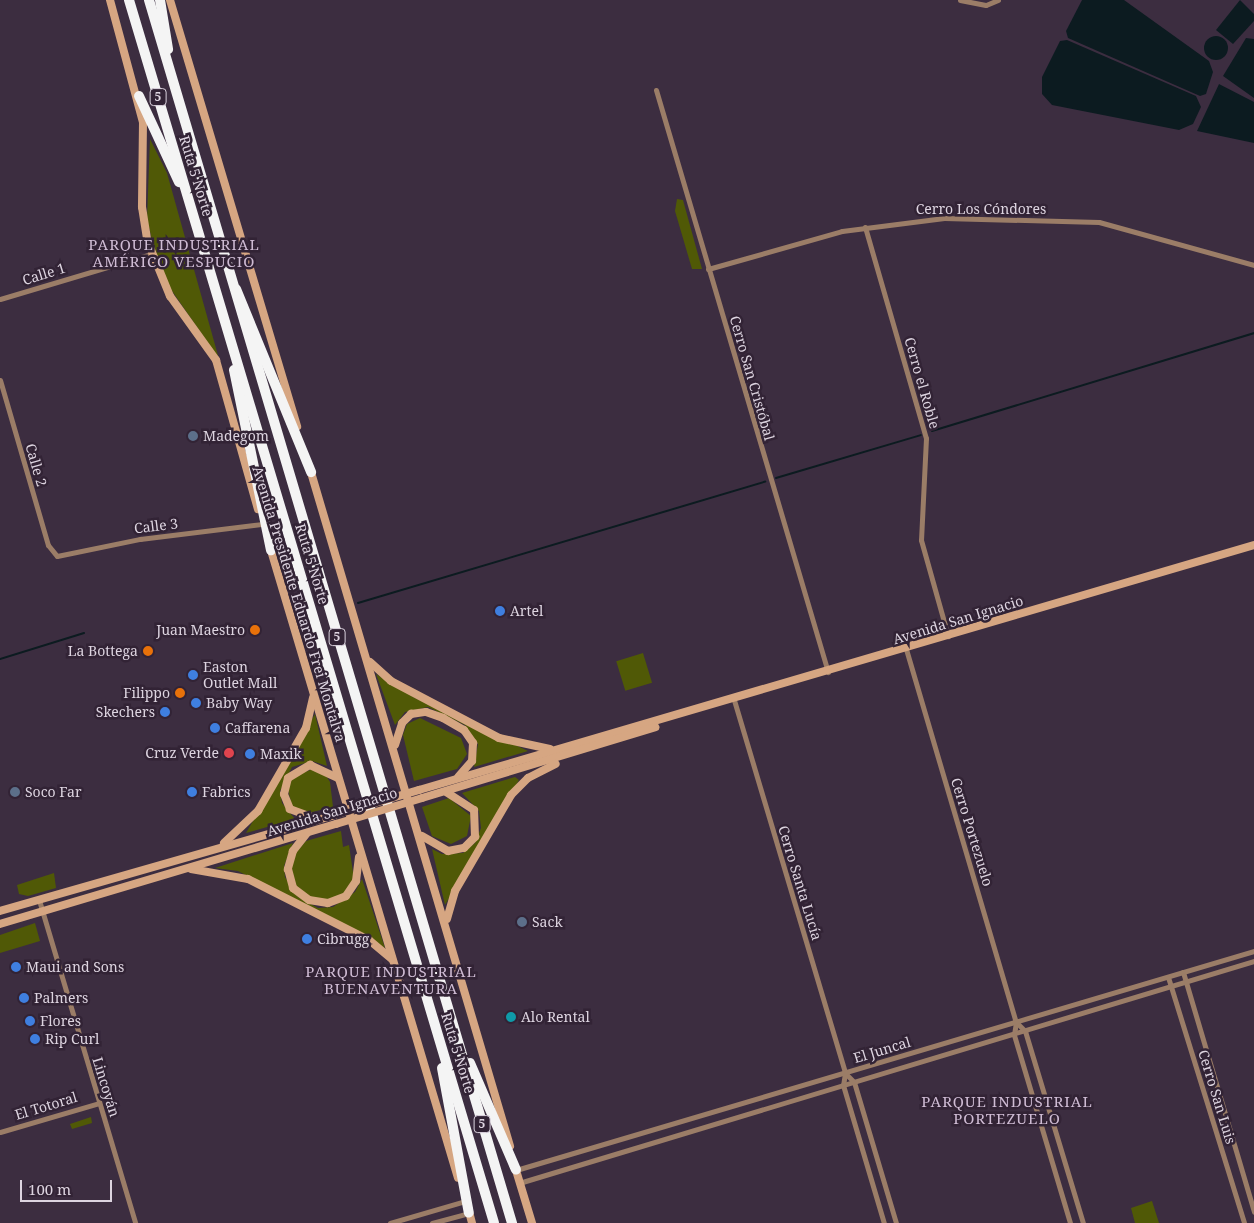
<!DOCTYPE html>
<html>
<head>
<meta charset="utf-8">
<style>
	body { margin:0 }
	#map { position:relative; width:1254px; height:1223px; overflow:hidden; background:#3c2d40; font-family:"Noto Serif",serif }
	div>[style] { position:absolute }
	.green>* { inset:0; background:#505906; transform-origin:0 0 }
	.water>* { inset:0; background:#0c1b20 }
	.round { border-radius:50% }
	.stream>* { height:2px; margin:-1px; padding:0 1px; transform-origin:1px; border-radius:1px; background:#0c1b20 }
	.minor>* { height:5px; margin:-2.5px; padding:0 2.5px; transform-origin:2.5px; border-radius:2.5px; background:#9b7d67 }
	.secondary>* { height:8px; margin:-4px; padding:0 4px; transform-origin:4px; border-radius:4px; background:#d6a682 }
	.motorway>* { height:10px; margin:-5px; padding:0 5px; transform-origin:5px; border-radius:5px; background:#f4f4f4 }
	.secondary-bridge>* { height:8px; margin:-4px; padding:0 4px; transform-origin:4px; border-radius:4px; background:#d6a682 }
	.dots>* { width:14px; height:14px; translate:-50% -50%; box-sizing:border-box; border:2px solid #322335; border-radius:50% }
	span { translate:-50% -50%; white-space:nowrap; text-align:center; line-height:1.15; -webkit-text-stroke:5px #322335; paint-order:stroke }
	.shield-label span { padding:1px 4px; background:#322335; border:1px solid; border-radius:4px; -webkit-text-stroke-width:0 }
	.shield-label { font-size:12px; color:#ddd4e0; font-weight:700 }
	.street-label { font-size:14px; color:#ddd4e0 }
	.poi-label { font-size:14px; color:#ddd4e0 }
	.left { translate:0 -50%; text-align:left }
	.right { translate:-100% -50%; text-align:right }
	.neighbourhood-label { font-size:15px; color:#cfbcd4; letter-spacing:1px }
	.scale { position:absolute; left:20px; top:1180px; width:92px; height:22px; box-sizing:border-box; border:2px solid #ddd4e0; border-top:0; padding-left:6px; font-size:15px; line-height:18px; white-space:nowrap; color:#ddd4e0; -webkit-text-stroke:4px #322335; paint-order:stroke }
</style>
</head>
<body>
<div id="map">
	<div class="green">
		<i style="clip-path:polygon(150px 139px,167px 173px,219px 359px,170px 288px,153px 244px,147px 219px)"></i>
		<i style="clip-path:polygon(677px 199px,683px 200px,702px 269px,692px 269px,675px 211px)"></i>
		<i style="left:643px;top:653px;width:31px;height:28px;rotate:73deg"></i>
		<i style="clip-path:polygon(376px 674px,415px 698px,528px 751px,474px 767px,478px 744px,465px 725px,428px 707px,405px 712px,395px 725px)"></i>
		<i style="clip-path:polygon(315px 714px,327px 766px,312px 761px,292px 767px,280px 791px,282px 803px,295px 819px,246px 833px)"></i>
		<i style="clip-path:polygon(420px 718px,461px 738px,467px 754px,457px 769px,414px 781px,403px 735px,407px 724px)"></i>
		<i style="clip-path:polygon(313px 769px,325px 774px,330px 782px,333px 807px,308px 813px,292px 806px,288px 790px,292px 777px)"></i>
		<i style="clip-path:polygon(515px 777px,519px 780px,445px 905px,432px 849px,442px 854px,463px 853px,475px 843px,481px 828px,479px 811px,462px 793px)"></i>
		<i style="clip-path:polygon(449px 798px,471px 816px,467px 836px,451px 844px,432px 836px,422px 807px)"></i>
		<i style="clip-path:polygon(341px 831px,343px 847px,349px 845px,354px 879px,349px 890px,333px 900px,313px 899px,296px 886px,291px 866px,294px 855px,306px 841px)"></i>
		<i style="clip-path:polygon(293px 843px,284px 866px,285px 877px,298px 897px,318px 908px,333px 907px,355px 892px,362px 879px,385px 948px,238px 871px,215px 868px)"></i>
		<i style="clip-path:polygon(54px 873px,56px 888px,28px 896px,19px 894px,17px 885px)"></i>
		<i style="clip-path:polygon(35px 923px,40px 941px,0 953px,0 935px)"></i>
		<i style="clip-path:polygon(91px 1117px,92px 1123px,72px 1129px,70px 1124px)"></i>
		<i style="clip-path:polygon(1152px 1201px,1159px 1223px,1135px 1223px,1131px 1208px)"></i>
	</div>
	<div class="water">
		<i style="clip-path:polygon(1082px 0,1124px 0,1209px 61px,1213px 72px,1206px 94px,1200px 96px,1068px 38px,1066px 31px)"></i>
		<i style="clip-path:polygon(1240px 0,1254px 14px,1254px 21px,1233px 44px,1216px 30px)"></i>
		<i class="round" style="left:1204px;top:36px;width:24px;height:24px"></i>
		<i style="clip-path:polygon(1246px 38px,1254px 39px,1254px 98px,1223px 76px)"></i>
		<i style="clip-path:polygon(1067px 40px,1196px 96px,1201px 107px,1193px 124px,1179px 130px,1052px 105px,1042px 94px,1042px 77px,1060px 41px)"></i>
		<i style="clip-path:polygon(1219px 84px,1254px 102px,1254px 143px,1197px 131px)"></i>
	</div>
	<div class="stream">
		<i style="left:932px;top:431px;width:337px;rotate:-16.9deg"></i>
		<i style="left:776px;top:478px;width:151px;rotate:-16.5deg"></i>
		<i style="left:358px;top:603px;width:425px;rotate:-16.6deg"></i>
		<i style="left:0;top:659px;width:88px;rotate:-17.2deg"></i>
	</div>
	<div class="minor">
		<i style="left:960px;top:0;width:26px;rotate:11deg"></i>
		<i style="left:986px;top:5px;width:13px;rotate:-23deg"></i>
		<i style="left:656px;top:90px;width:607px;rotate:73.54deg"></i>
		<i style="left:865px;top:227px;width:220px;rotate:73.9deg"></i>
		<i style="left:926px;top:438px;width:102px;rotate:92.8deg"></i>
		<i style="left:921px;top:540px;width:100px;rotate:74.3deg"></i>
		<i style="left:708px;top:269px;width:139px;rotate:-15.8deg"></i>
		<i style="left:842px;top:231px;width:103px;rotate:-7.3deg"></i>
		<i style="left:944px;top:218px;width:155px;rotate:1.5deg"></i>
		<i style="left:1099px;top:222px;width:161px;rotate:15.5deg"></i>
		<i style="left:0;top:299px;width:158px;rotate:-16.6deg"></i>
		<i style="left:0;top:380px;width:172px;rotate:73.8deg"></i>
		<i style="left:48px;top:545px;width:14px;rotate:51deg"></i>
		<i style="left:57px;top:556px;width:85px;rotate:-11.6deg"></i>
		<i style="left:140px;top:539px;width:124px;rotate:-7deg"></i>
		<i style="left:906px;top:649px;width:389px;rotate:73.6deg"></i>
		<i style="left:1016px;top:1022px;width:13px;rotate:45deg"></i>
		<i style="left:1025px;top:1031px;width:201px;rotate:73.2deg"></i>
		<i style="left:734px;top:700px;width:389px;rotate:73.4deg"></i>
		<i style="left:845px;top:1073px;width:13px;rotate:45deg"></i>
		<i style="left:854px;top:1082px;width:147px;rotate:73.4deg"></i>
		<i style="left:39px;top:900px;width:337px;rotate:73.4deg"></i>
		<i style="left:1183px;top:972px;width:250px;rotate:73.5deg"></i>
		<i style="left:1168px;top:977px;width:257px;rotate:72.8deg"></i>
		<i style="left:1016px;top:1022px;width:13px;rotate:99deg"></i>
		<i style="left:1014px;top:1035px;width:196px;rotate:73.4deg"></i>
		<i style="left:845px;top:1073px;width:12px;rotate:99deg"></i>
		<i style="left:843px;top:1085px;width:144px;rotate:73.5deg"></i>
		<i style="left:0;top:1132px;width:103px;rotate:-16.3deg"></i>
		<i style="left:516px;top:1170px;width:770px;rotate:-16.53deg"></i>
		<i style="left:519px;top:1183px;width:768px;rotate:-16.81deg"></i>
		<i style="left:390px;top:1223px;width:78px;rotate:-16.3deg"></i>
		<i style="left:432px;top:1223px;width:38px;rotate:-15deg"></i>
	</div>
	<div class="secondary">
		<i style="left:110px;top:0;width:126px;rotate:74.9deg"></i>
		<i style="left:143px;top:122px;width:85px;rotate:90.7deg"></i>
		<i style="left:142px;top:207px;width:33px;rotate:81deg"></i>
		<i style="left:147px;top:240px;width:61px;rotate:67.7deg"></i>
		<i style="left:170px;top:296px;width:79px;rotate:54.3deg"></i>
		<i style="left:216px;top:360px;width:155px;rotate:74.3deg"></i>
		<i style="left:170px;top:0;width:445px;rotate:73.4deg"></i>
		<i style="left:310px;top:469px;width:706px;rotate:73.54deg"></i>
		<i style="left:270px;top:547px;width:658px;rotate:73.41deg"></i>
		<i style="left:370px;top:662px;width:28px;rotate:42deg"></i>
		<i style="left:391px;top:681px;width:122px;rotate:27.8deg"></i>
		<i style="left:499px;top:738px;width:52px;rotate:12.2deg"></i>
		<i style="left:395px;top:745px;width:23px;rotate:-72deg"></i>
		<i style="left:402px;top:723px;width:13px;rotate:-45deg"></i>
		<i style="left:411px;top:714px;width:15px;rotate:-8deg"></i>
		<i style="left:426px;top:712px;width:18px;rotate:19deg"></i>
		<i style="left:443px;top:718px;width:24px;rotate:30deg"></i>
		<i style="left:464px;top:730px;width:16px;rotate:55deg"></i>
		<i style="left:473px;top:743px;width:18px;rotate:93deg"></i>
		<i style="left:472px;top:761px;width:21px;rotate:131deg"></i>
		<i style="left:419px;top:790px;width:870px;rotate:-16.35deg"></i>
		<i style="left:422px;top:798px;width:244px;rotate:-16.9deg"></i>
		<i style="left:317px;top:819px;width:29px;rotate:-160deg"></i>
		<i style="left:290px;top:809px;width:16px;rotate:-112deg"></i>
		<i style="left:284px;top:794px;width:16px;rotate:-76deg"></i>
		<i style="left:288px;top:778px;width:26px;rotate:-31deg"></i>
		<i style="left:310px;top:765px;width:31px;rotate:25deg"></i>
		<i style="left:307px;top:833px;width:23px;rotate:128deg"></i>
		<i style="left:293px;top:851px;width:19px;rotate:106deg"></i>
		<i style="left:288px;top:869px;width:20px;rotate:75deg"></i>
		<i style="left:293px;top:888px;width:20px;rotate:37deg"></i>
		<i style="left:309px;top:900px;width:19px;rotate:9deg"></i>
		<i style="left:328px;top:903px;width:19px;rotate:-21deg"></i>
		<i style="left:346px;top:896px;width:18px;rotate:-56deg"></i>
		<i style="left:356px;top:881px;width:24px;rotate:-83deg"></i>
		<i style="left:422px;top:836px;width:30px;rotate:30deg"></i>
		<i style="left:448px;top:851px;width:16px;rotate:-11deg"></i>
		<i style="left:464px;top:848px;width:16px;rotate:-45deg"></i>
		<i style="left:475px;top:837px;width:27px;rotate:-92deg"></i>
		<i style="left:474px;top:810px;width:33px;rotate:-147deg"></i>
		<i style="left:224px;top:843px;width:47px;rotate:-43.3deg"></i>
		<i style="left:258px;top:811px;width:96px;rotate:-60deg"></i>
		<i style="left:306px;top:728px;width:31px;rotate:-77deg"></i>
		<i style="left:191px;top:869px;width:58px;rotate:10deg"></i>
		<i style="left:248px;top:879px;width:136px;rotate:26.8deg"></i>
		<i style="left:369px;top:940px;width:30px;rotate:40deg"></i>
		<i style="left:0;top:911px;width:348px;rotate:-16deg"></i>
		<i style="left:447px;top:919px;width:29px;rotate:-74deg"></i>
		<i style="left:455px;top:891px;width:111px;rotate:-59.7deg"></i>
		<i style="left:511px;top:795px;width:24px;rotate:-45deg"></i>
		<i style="left:528px;top:778px;width:31px;rotate:-27deg"></i>
		<i style="left:0;top:924px;width:351px;rotate:-16.6deg"></i>
		<i style="left:515px;top:1167px;width:59px;rotate:73.1deg"></i>
		<i style="left:468px;top:1208px;width:16px;rotate:75deg"></i>
	</div>
	<div class="motorway">
		<i style="left:129px;top:0;width:1276px;rotate:73.38deg"></i>
		<i style="left:149px;top:0;width:1276px;rotate:73.47deg"></i>
		<i style="left:160px;top:0;width:50px;rotate:80.7deg"></i>
		<i style="left:139px;top:96px;width:95px;rotate:65.1deg"></i>
		<i style="left:236px;top:289px;width:198px;rotate:67.7deg"></i>
		<i style="left:234px;top:370px;width:184px;rotate:78.4deg"></i>
		<i style="left:470px;top:1063px;width:116px;rotate:66.7deg"></i>
		<i style="left:442px;top:1068px;width:147px;rotate:79.5deg"></i>
	</div>
	<div class="secondary-bridge">
		<i style="left:334px;top:815px;width:89px;rotate:-16.4deg"></i>
		<i style="left:336px;top:824px;width:90px;rotate:-16.8deg"></i>
	</div>
	<div class="dots">
		<i style="left:193px;top:436px;background:#5c6f8a"></i>
		<i style="left:500px;top:611px;background:#3f7fe0"></i>
		<i style="left:255px;top:630px;background:#e8710a"></i>
		<i style="left:148px;top:651px;background:#e8710a"></i>
		<i style="left:193px;top:675px;background:#3f7fe0"></i>
		<i style="left:180px;top:693px;background:#e8710a"></i>
		<i style="left:196px;top:703px;background:#3f7fe0"></i>
		<i style="left:165px;top:712px;background:#3f7fe0"></i>
		<i style="left:215px;top:728px;background:#3f7fe0"></i>
		<i style="left:229px;top:753px;background:#e0444e"></i>
		<i style="left:250px;top:754px;background:#3f7fe0"></i>
		<i style="left:15px;top:792px;background:#5c6f8a"></i>
		<i style="left:192px;top:792px;background:#3f7fe0"></i>
		<i style="left:522px;top:922px;background:#5c6f8a"></i>
		<i style="left:307px;top:939px;background:#3f7fe0"></i>
		<i style="left:16px;top:967px;background:#3f7fe0"></i>
		<i style="left:24px;top:998px;background:#3f7fe0"></i>
		<i style="left:511px;top:1017px;background:#0f9aa8"></i>
		<i style="left:30px;top:1021px;background:#3f7fe0"></i>
		<i style="left:35px;top:1039px;background:#3f7fe0"></i>
	</div>
	<div class="shield-label">
		<span style="left:158px;top:97px">5</span>
		<span style="left:337px;top:637px">5</span>
		<span style="left:482px;top:1124px">5</span>
	</div>
	<div class="street-label">
		<span style="left:196px;top:176px;rotate:73deg">Ruta 5 Norte</span>
		<span style="left:981px;top:209px">Cerro Los Cóndores</span>
		<span style="left:44px;top:274px;rotate:-17deg">Calle 1</span>
		<span style="left:752px;top:378px;rotate:74deg">Cerro San Cristóbal</span>
		<span style="left:922px;top:383px;rotate:74deg">Cerro el Roble</span>
		<span style="left:36px;top:465px;rotate:74deg">Calle 2</span>
		<span style="left:156px;top:526px;rotate:-7deg">Calle 3</span>
		<span style="left:312px;top:564px;rotate:73deg">Ruta 5 Norte</span>
		<span style="left:299px;top:604px;rotate:73deg">Avenida Presidente Eduardo Frei Montalva</span>
		<span style="left:958px;top:620px;rotate:-17deg">Avenida San Ignacio</span>
		<span style="left:332px;top:812px;rotate:-17deg">Avenida San Ignacio</span>
		<span style="left:972px;top:832px;rotate:73deg">Cerro Portezuelo</span>
		<span style="left:800px;top:883px;rotate:73deg">Cerro Santa Lucía</span>
		<span style="left:882px;top:1050px;rotate:-17deg">El Juncal</span>
		<span style="left:458px;top:1053px;rotate:73deg">Ruta 5 Norte</span>
		<span style="left:106px;top:1087px;rotate:73deg">Lincoyán</span>
		<span style="left:1217px;top:1097px;rotate:73deg">Cerro San Luis</span>
		<span style="left:46px;top:1106px;rotate:-17deg">El Totoral</span>
	</div>
	<div class="poi-label">
		<span class="left" style="left:203px;top:436px">Madegom</span>
		<span class="left" style="left:510px;top:611px">Artel</span>
		<span class="right" style="left:245px;top:630px">Juan Maestro</span>
		<span class="right" style="left:138px;top:651px">La Bottega</span>
		<span class="left" style="left:203px;top:675px">Easton<br>Outlet Mall</span>
		<span class="right" style="left:170px;top:693px">Filippo</span>
		<span class="left" style="left:206px;top:703px">Baby Way</span>
		<span class="right" style="left:155px;top:712px">Skechers</span>
		<span class="left" style="left:225px;top:728px">Caffarena</span>
		<span class="right" style="left:219px;top:753px">Cruz Verde</span>
		<span class="left" style="left:260px;top:754px">Maxik</span>
		<span class="left" style="left:25px;top:792px">Soco Far</span>
		<span class="left" style="left:202px;top:792px">Fabrics</span>
		<span class="left" style="left:532px;top:922px">Sack</span>
		<span class="left" style="left:317px;top:939px">Cibrugg</span>
		<span class="left" style="left:26px;top:967px">Maui and Sons</span>
		<span class="left" style="left:34px;top:998px">Palmers</span>
		<span class="left" style="left:521px;top:1017px">Alo Rental</span>
		<span class="left" style="left:40px;top:1021px">Flores</span>
		<span class="left" style="left:45px;top:1039px">Rip Curl</span>
	</div>
	<div class="neighbourhood-label">
		<span style="left:174px;top:253px">PARQUE INDUSTRIAL<br>AMÉRICO VESPUCIO</span>
		<span style="left:391px;top:980px">PARQUE INDUSTRIAL<br>BUENAVENTURA</span>
		<span style="left:1007px;top:1110px">PARQUE INDUSTRIAL<br>PORTEZUELO</span>
	</div>
	<div class="scale">100 m</div>
</div>
</body>
</html>
